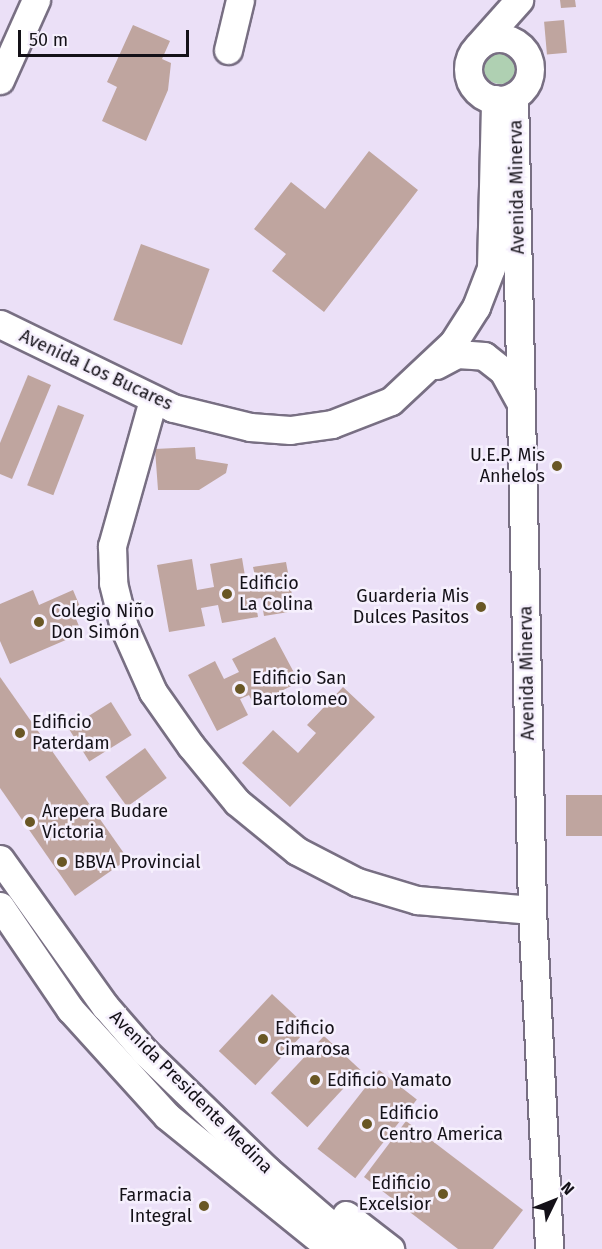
<!DOCTYPE html>
<html>
<head>
<meta charset="utf-8">
<style>
	body { margin:0 }
	#map { position:relative; width:602px; height:1249px; overflow:hidden; background:#ebe0f7; font-family:"Fira Sans",sans-serif }
	div>[style] { position:absolute }
	.green>* { inset:0; background:#afd0b2 }
	.round { border-radius:50% }
	.building>* { inset:0; background:#bfa59f; transform-origin:0 0 }
	.roads { filter:drop-shadow(2px 0 #786f83) drop-shadow(-2px 0 #786f83) drop-shadow(0 2px #786f83) drop-shadow(0 -2px #786f83) }
	.minor>* { height:27px; margin:-13.5px; padding:0 13.5px; transform-origin:13.5px; border-radius:13.5px; background:#fff }
	.minor>.ring { margin:-13.5px; padding:0; box-sizing:content-box; background:none; border:27px solid #fff; border-radius:50% }
	.dots>* { width:16px; height:16px; translate:-50% -50%; box-sizing:border-box; border:3px solid #f6f0fd; border-radius:50% }
	span { translate:-50% -50%; white-space:nowrap; text-align:center; line-height:1.15; -webkit-text-stroke:5px #f6f0fd; paint-order:stroke }
	.street-label { font-size:18px; color:#141118 }
	.poi-label { font-size:18px; color:#141118 }
	.right { translate:-100% -50%; text-align:right }
	.left { translate:0 -50%; text-align:left }
	.north { position:absolute; left:524px; top:1171px; width:60px; height:60px; -webkit-text-stroke:4px #f6f0fd; paint-order:stroke; rotate:47deg; font-size:16px; font-weight:700; line-height:24px; text-align:center; color:#141118 }
	.north::after { content:''; display:block; margin:auto; width:21px; height:27px; background:#141118; clip-path:polygon(50% 0,100% 100%,50% 72%,0 100%) }
	.scale { position:absolute; left:18px; top:30px; width:171px; height:27px; box-sizing:border-box; border:3px solid #141118; border-top:0; padding-left:8px; font-size:18px; line-height:21px; white-space:nowrap; color:#141118; -webkit-text-stroke:4px #f6f0fd; paint-order:stroke }
</style>
</head>
<body>
<div id="map">
	<div class="green">
		<i class="round" style="left:481px;top:44px;width:40px;height:40px"></i>
	</div>
	<div class="building">
		<i style="clip-path:polygon(560px 0,575px 0,576px 7px,561px 8px)"></i>
		<i style="left:564px;top:20px;width:33px;height:20px;rotate:85deg"></i>
		<i style="clip-path:polygon(133px 25px,170px 41px,162px 59px,171px 63px,168px 90px,146px 141px,102px 121px,117px 87px,107px 82px)"></i>
		<i style="clip-path:polygon(369px 151px,418px 190px,324px 312px,272px 271px,286px 254px,254px 229px,291px 182px,325px 209px)"></i>
		<i style="left:141px;top:244px;width:73px;height:81px;rotate:20deg"></i>
		<i style="clip-path:polygon(28px 375px,51px 385px,12px 479px,0 474px,0 443px)"></i>
		<i style="left:58px;top:405px;width:28px;height:86px;rotate:21deg"></i>
		<i style="clip-path:polygon(195px 447px,196px 459px,228px 464px,226px 473px,199px 490px,158px 490px,155px 449px)"></i>
		<i style="clip-path:polygon(242px 558px,246px 582px,256px 580px,253px 567px,286px 562px,295px 611px,264px 616px,261px 598px,255px 599px,258px 617px,222px 623px,218px 605px,201px 608px,205px 626px,169px 632px,157px 565px,192px 559px,197px 590px,214px 587px,210px 564px)"></i>
		<i style="clip-path:polygon(33px 590px,39px 605px,73px 590px,81px 609px,73px 612px,82px 633px,10px 664px,0 641px,0 604px)"></i>
		<i style="clip-path:polygon(275px 637px,299px 682px,254px 705px,249px 695px,240px 699px,248px 715px,217px 731px,188px 675px,215px 661px,224px 679px,239px 672px,232px 659px)"></i>
		<i style="clip-path:polygon(0 677px,128px 859px,75px 896px,0 788px)"></i>
		<i style="clip-path:polygon(343px 687px,375px 717px,290px 807px,242px 763px,273px 730px,298px 753px,316px 733px,307px 725px)"></i>
		<i style="left:111px;top:702px;width:39px;height:50px;rotate:58deg"></i>
		<i style="left:145px;top:748px;width:37px;height:49px;rotate:54deg"></i>
		<i style="left:602px;top:795px;width:41px;height:36px;rotate:90deg"></i>
		<i style="left:272px;top:994px;width:50px;height:78px;rotate:43deg"></i>
		<i style="left:324px;top:1036px;width:50px;height:78px;rotate:43deg"></i>
		<i style="left:379px;top:1070px;width:48px;height:100px;rotate:38deg"></i>
		<i style="clip-path:polygon(406px 1121px,523px 1210px,493px 1249px,458px 1249px,364px 1177px)"></i>
	</div>
	<div class="roads">
		<div class="minor">
			<i class="ring" style="left:468px;top:38px;width:35px;height:35px"></i>
			<i style="left:478px;top:46px;width:62px;rotate:-48.3deg"></i>
			<i style="left:228px;top:50px;width:51px;rotate:-76.5deg"></i>
			<i style="left:0;top:80px;width:88px;rotate:-65.8deg"></i>
			<i style="left:514px;top:96px;width:814px;rotate:88.73deg"></i>
			<i style="left:532px;top:910px;width:339px;rotate:87.1deg"></i>
			<i style="left:0;top:324px;width:192px;rotate:25.9deg"></i>
			<i style="left:173px;top:408px;width:79px;rotate:13.9deg"></i>
			<i style="left:250px;top:427px;width:40px;rotate:4.3deg"></i>
			<i style="left:290px;top:430px;width:42px;rotate:-8.1deg"></i>
			<i style="left:332px;top:424px;width:63px;rotate:-21.3deg"></i>
			<i style="left:391px;top:401px;width:85px;rotate:-43.1deg"></i>
			<i style="left:453px;top:343px;width:43px;rotate:-57.4deg"></i>
			<i style="left:476px;top:307px;width:42px;rotate:-69deg"></i>
			<i style="left:491px;top:268px;width:169px;rotate:-88.6deg"></i>
			<i style="left:436px;top:365px;width:24px;rotate:-28deg"></i>
			<i style="left:457px;top:354px;width:27px;rotate:4deg"></i>
			<i style="left:484px;top:356px;width:24px;rotate:38deg"></i>
			<i style="left:503px;top:371px;width:35px;rotate:61deg"></i>
			<i style="left:153px;top:400px;width:152px;rotate:105.7deg"></i>
			<i style="left:112px;top:546px;width:37px;rotate:88deg"></i>
			<i style="left:113px;top:583px;width:45px;rotate:76deg"></i>
			<i style="left:124px;top:627px;width:71px;rotate:66deg"></i>
			<i style="left:153px;top:692px;width:66px;rotate:54.9deg"></i>
			<i style="left:191px;top:746px;width:72px;rotate:50.6deg"></i>
			<i style="left:237px;top:802px;width:77px;rotate:39.2deg"></i>
			<i style="left:297px;top:851px;width:68px;rotate:27.3deg"></i>
			<i style="left:357px;top:882px;width:63px;rotate:16.7deg"></i>
			<i style="left:417px;top:900px;width:115px;rotate:5deg"></i>
			<i style="left:0;top:859px;width:181px;rotate:54.5deg"></i>
			<i style="left:105px;top:1006px;width:61px;rotate:49deg"></i>
			<i style="left:145px;top:1052px;width:170px;rotate:44deg"></i>
			<i style="left:267px;top:1170px;width:121px;rotate:40.7deg"></i>
			<i style="left:0;top:906px;width:125px;rotate:55.8deg"></i>
			<i style="left:70px;top:1009px;width:144px;rotate:47.8deg"></i>
			<i style="left:167px;top:1116px;width:211px;rotate:39deg"></i>
			<i style="left:346px;top:1215px;width:56px;rotate:37.7deg"></i>
		</div>
	</div>
	<div class="dots">
		<i style="left:557px;top:466px;background:#695725"></i>
		<i style="left:227px;top:594px;background:#695725"></i>
		<i style="left:481px;top:607px;background:#695725"></i>
		<i style="left:39px;top:622px;background:#695725"></i>
		<i style="left:240px;top:689px;background:#695725"></i>
		<i style="left:20px;top:733px;background:#695725"></i>
		<i style="left:30px;top:822px;background:#695725"></i>
		<i style="left:62px;top:862px;background:#695725"></i>
		<i style="left:263px;top:1039px;background:#695725"></i>
		<i style="left:315px;top:1080px;background:#695725"></i>
		<i style="left:367px;top:1124px;background:#695725"></i>
		<i style="left:443px;top:1194px;background:#695725"></i>
		<i style="left:204px;top:1206px;background:#695725"></i>
	</div>
	<div class="street-label">
		<span style="left:517px;top:187px;rotate:-91deg">Avenida Minerva</span>
		<span style="left:96px;top:370px;rotate:25deg">Avenida Los Bucares</span>
		<span style="left:527px;top:673px;rotate:-91deg">Avenida Minerva</span>
		<span style="left:191px;top:1092px;rotate:45deg">Avenida Presidente Medina</span>
	</div>
	<div class="poi-label">
		<span class="right" style="left:545px;top:466px">U.E.P. Mis<br>Anhelos</span>
		<span class="left" style="left:239px;top:594px">Edificio<br>La Colina</span>
		<span class="right" style="left:469px;top:607px">Guarderia Mis<br>Dulces Pasitos</span>
		<span class="left" style="left:51px;top:622px">Colegio Niño<br>Don Simón</span>
		<span class="left" style="left:252px;top:689px">Edificio San<br>Bartolomeo</span>
		<span class="left" style="left:32px;top:733px">Edificio<br>Paterdam</span>
		<span class="left" style="left:42px;top:822px">Arepera Budare<br>Victoria</span>
		<span class="left" style="left:74px;top:862px">BBVA Provincial</span>
		<span class="left" style="left:275px;top:1039px">Edificio<br>Cimarosa</span>
		<span class="left" style="left:327px;top:1080px">Edificio Yamato</span>
		<span class="left" style="left:379px;top:1124px">Edificio<br>Centro America</span>
		<span class="right" style="left:431px;top:1194px">Edificio<br>Excelsior</span>
		<span class="right" style="left:192px;top:1206px">Farmacia<br>Integral</span>
	</div>
	<div class="north">N</div>
	<div class="scale">50 m</div>
</div>
</body>
</html>
